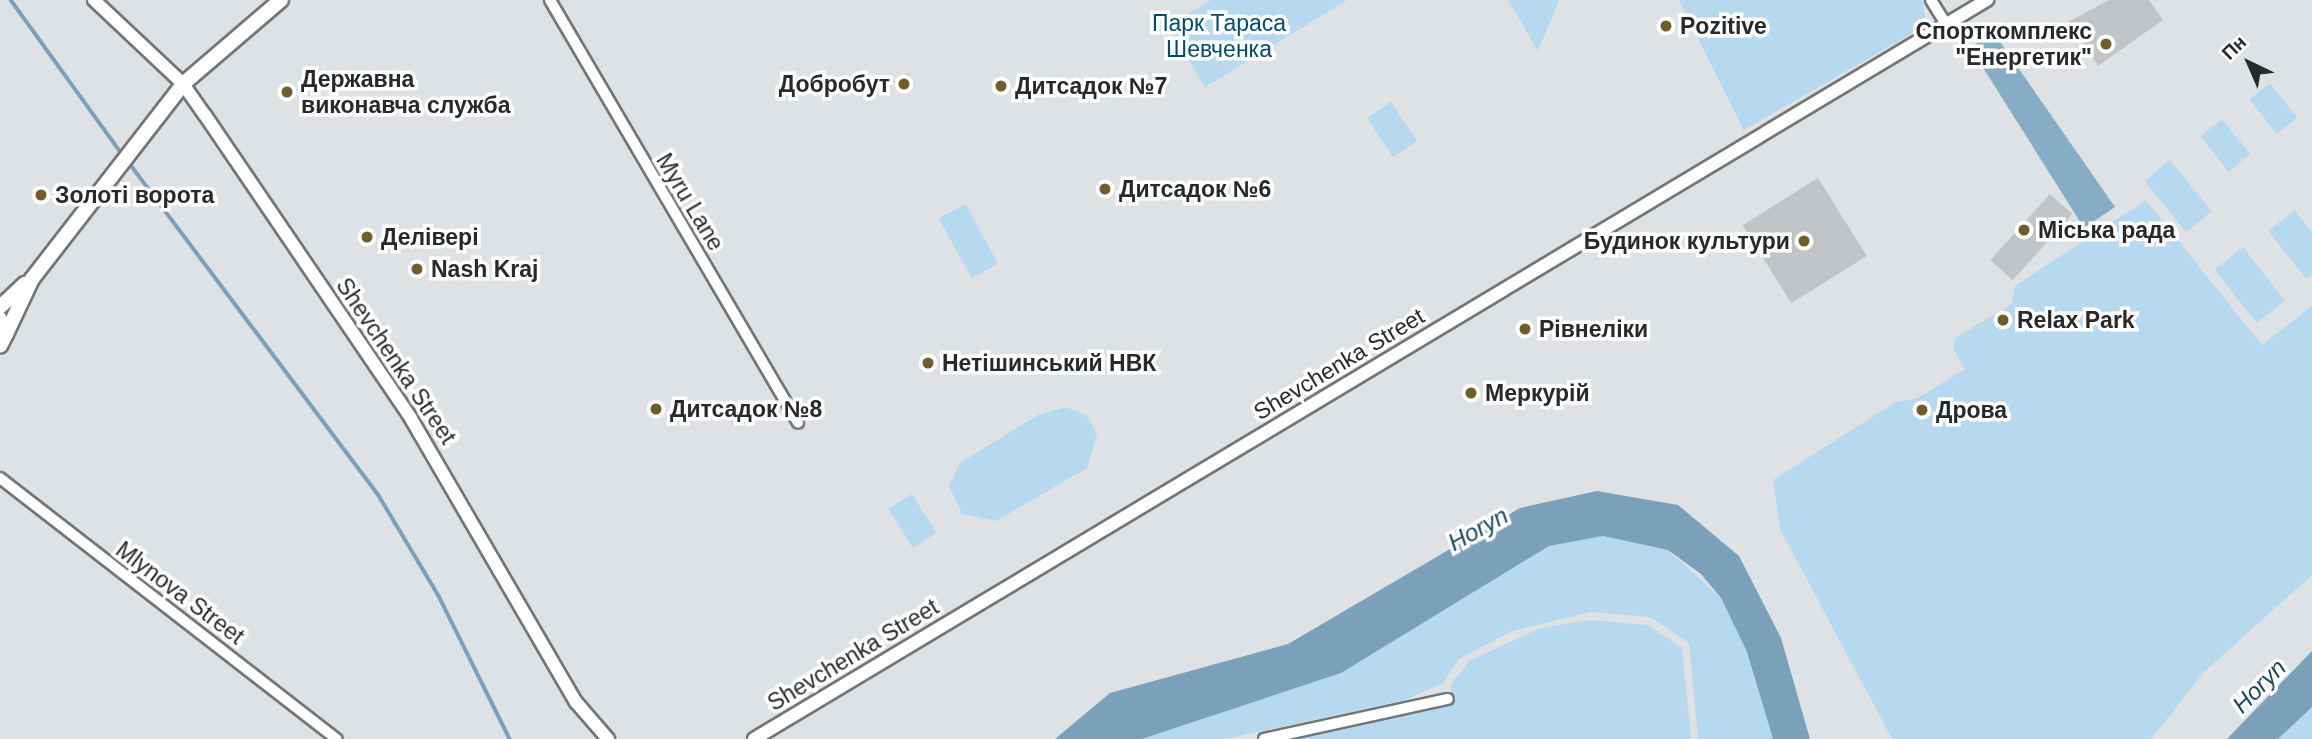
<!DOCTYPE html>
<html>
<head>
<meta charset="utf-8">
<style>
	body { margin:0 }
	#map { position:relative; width:2312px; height:739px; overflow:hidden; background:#dee2e5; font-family:Helvetica,sans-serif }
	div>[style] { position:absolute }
	.green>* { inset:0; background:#b6d9f0; transform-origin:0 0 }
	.forest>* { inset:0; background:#86adc5 }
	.water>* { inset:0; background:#7ba1ba }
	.stream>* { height:3.5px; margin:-1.75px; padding:0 1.75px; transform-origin:1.75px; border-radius:1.75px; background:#7ba1ba }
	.building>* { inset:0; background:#c1c5c7; transform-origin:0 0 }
	.roads { filter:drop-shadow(2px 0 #727678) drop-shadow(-2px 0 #727678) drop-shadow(0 2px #727678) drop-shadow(0 -2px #727678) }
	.minor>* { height:10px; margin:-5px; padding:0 5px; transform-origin:5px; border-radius:5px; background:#fff }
	.tertiary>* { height:12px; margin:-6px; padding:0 6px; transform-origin:6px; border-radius:6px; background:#fff }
	.secondary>* { height:14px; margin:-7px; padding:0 7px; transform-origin:7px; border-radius:7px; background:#fff }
	.dots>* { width:19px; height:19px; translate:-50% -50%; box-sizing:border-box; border:4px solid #fff; border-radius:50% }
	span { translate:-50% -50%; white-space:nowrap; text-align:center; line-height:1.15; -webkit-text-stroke:7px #fff; paint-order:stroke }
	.park-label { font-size:23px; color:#014d6e }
	.poi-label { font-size:23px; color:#27292a; font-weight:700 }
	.left { translate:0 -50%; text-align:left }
	.right { translate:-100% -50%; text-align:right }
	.street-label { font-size:23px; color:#27292a }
	.water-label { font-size:24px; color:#194963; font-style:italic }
	.north { position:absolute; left:2214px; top:28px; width:70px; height:70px; -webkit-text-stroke:5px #fff; paint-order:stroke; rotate:316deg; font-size:19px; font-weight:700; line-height:28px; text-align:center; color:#27292a }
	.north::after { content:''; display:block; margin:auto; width:24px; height:32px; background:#27292a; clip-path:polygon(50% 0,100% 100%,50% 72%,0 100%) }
</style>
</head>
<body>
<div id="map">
	<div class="green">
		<i style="clip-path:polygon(1211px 0,1347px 0,1205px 87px,1168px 26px)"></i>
		<i style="clip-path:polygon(1508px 0,1559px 0,1538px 51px)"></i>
		<i style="clip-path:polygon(1679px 0,1922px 0,1925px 14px,1921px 28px,1744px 130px)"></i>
		<i style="left:2270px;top:83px;width:44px;height:26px;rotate:52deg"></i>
		<i style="left:1391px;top:102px;width:47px;height:29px;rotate:56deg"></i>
		<i style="left:2222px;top:119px;width:45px;height:28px;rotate:51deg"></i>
		<i style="left:2170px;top:160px;width:66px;height:33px;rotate:51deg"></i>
		<i style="clip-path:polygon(2146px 200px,2262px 345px,2312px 306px,2312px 575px,2204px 672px,2151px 739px,1892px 739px,1780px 529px,1773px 480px,1896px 402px,1918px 398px,1965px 369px,1953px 348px,1955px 338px,2012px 304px,2015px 286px)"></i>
		<i style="left:965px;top:204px;width:68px;height:30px;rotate:61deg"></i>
		<i style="clip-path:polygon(2295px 210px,2312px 232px,2312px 274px,2306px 279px,2268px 231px)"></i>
		<i style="left:2243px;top:247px;width:68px;height:36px;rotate:52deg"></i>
		<i style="clip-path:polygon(1066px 407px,1087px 416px,1097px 434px,1087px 468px,996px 521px,962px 514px,949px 486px,960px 463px,1038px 415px)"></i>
		<i style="left:912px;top:494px;width:46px;height:28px;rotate:58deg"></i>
		<i style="clip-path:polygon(1603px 536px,1668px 550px,1721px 598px,1747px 652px,1773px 739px,1698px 739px,1689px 643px,1650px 617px,1591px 612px,1512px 631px,1459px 659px,1443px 683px,1405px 700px,1225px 739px,1142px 739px,1341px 673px,1549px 546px)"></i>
		<i style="clip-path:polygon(1591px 620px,1648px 625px,1682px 648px,1691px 739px,1282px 739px,1452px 703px,1451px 684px,1469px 661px,1540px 628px)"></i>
		<i style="clip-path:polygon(2312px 707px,2312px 739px,2278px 739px,2280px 737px)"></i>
	</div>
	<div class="forest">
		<i style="clip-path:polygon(1994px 33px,2115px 207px,2084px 228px,1970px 47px)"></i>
	</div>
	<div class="water">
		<i style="clip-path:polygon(1597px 491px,1678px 505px,1739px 556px,1781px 638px,1810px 739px,1773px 739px,1747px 652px,1721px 598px,1701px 574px,1668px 550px,1603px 536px,1549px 546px,1341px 673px,1142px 739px,1055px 739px,1110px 693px,1288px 644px,1520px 508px)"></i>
		<i style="clip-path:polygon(2312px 651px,2312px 707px,2278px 739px,2227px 739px)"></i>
	</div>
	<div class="stream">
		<i style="left:11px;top:0;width:190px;rotate:54.2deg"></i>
		<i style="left:127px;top:160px;width:418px;rotate:53.1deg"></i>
		<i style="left:378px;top:494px;width:119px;rotate:59.1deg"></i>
		<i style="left:439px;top:596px;width:160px;rotate:63.6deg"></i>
	</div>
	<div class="building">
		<i style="clip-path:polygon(2109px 0,2149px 0,2163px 20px,2098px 66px,2068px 22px)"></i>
		<i style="left:908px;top:73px;width:14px;height:17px;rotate:60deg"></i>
		<i style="left:1818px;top:178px;width:92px;height:89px;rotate:58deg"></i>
		<i style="left:2050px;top:194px;width:30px;height:89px;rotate:42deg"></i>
	</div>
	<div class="roads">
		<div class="minor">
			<i style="left:550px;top:0;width:490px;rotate:59.6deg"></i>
			<i style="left:1931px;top:0;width:31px;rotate:58deg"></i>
			<i style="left:0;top:478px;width:426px;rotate:37.8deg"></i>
			<i style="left:1264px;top:739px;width:188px;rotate:-12.3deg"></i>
		</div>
		<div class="tertiary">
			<i style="left:94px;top:0;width:122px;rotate:43.3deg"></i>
			<i style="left:183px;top:84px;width:38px;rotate:55deg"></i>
			<i style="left:205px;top:115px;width:365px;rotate:55.8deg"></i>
			<i style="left:410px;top:417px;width:330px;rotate:59.8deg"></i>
			<i style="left:576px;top:702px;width:49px;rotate:49.1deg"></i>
			<i style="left:754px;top:739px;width:1438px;rotate:-30.94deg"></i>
		</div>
		<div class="secondary">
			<i style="left:0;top:307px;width:34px;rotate:-43deg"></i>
			<i style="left:0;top:319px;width:16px;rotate:68deg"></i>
			<i style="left:6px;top:334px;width:13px;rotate:117deg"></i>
			<i style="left:6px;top:334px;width:61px;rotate:-64.7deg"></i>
			<i style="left:32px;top:279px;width:247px;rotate:-52.2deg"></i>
			<i style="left:183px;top:84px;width:129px;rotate:-40.6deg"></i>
		</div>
	</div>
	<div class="dots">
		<i style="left:1666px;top:26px;background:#715c2b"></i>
		<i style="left:2106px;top:44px;background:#715c2b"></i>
		<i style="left:904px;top:84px;background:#715c2b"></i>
		<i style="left:1001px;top:86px;background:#715c2b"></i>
		<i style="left:287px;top:92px;background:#715c2b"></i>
		<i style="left:1105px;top:189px;background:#715c2b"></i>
		<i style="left:41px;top:195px;background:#715c2b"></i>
		<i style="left:2024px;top:230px;background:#715c2b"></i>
		<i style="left:367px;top:237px;background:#715c2b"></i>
		<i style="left:1804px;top:241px;background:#715c2b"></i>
		<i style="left:417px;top:269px;background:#715c2b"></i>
		<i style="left:2003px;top:320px;background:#715c2b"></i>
		<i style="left:1525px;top:329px;background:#715c2b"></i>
		<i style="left:928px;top:363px;background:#715c2b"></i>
		<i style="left:1471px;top:393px;background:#715c2b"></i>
		<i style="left:656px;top:409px;background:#715c2b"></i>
		<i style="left:1922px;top:410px;background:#715c2b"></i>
	</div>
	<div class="park-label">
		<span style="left:1219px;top:36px">Парк Тараса<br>Шевченка</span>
	</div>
	<div class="poi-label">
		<span class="left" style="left:1680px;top:26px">Pozitive</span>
		<span class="right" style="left:2092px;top:44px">Спорткомплекс<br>"Енергетик"</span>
		<span class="left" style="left:301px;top:92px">Державна<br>виконавча служба</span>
		<span class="right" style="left:890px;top:84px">Добробут</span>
		<span class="left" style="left:1015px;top:86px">Дитсадок №7</span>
		<span class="left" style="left:1119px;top:189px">Дитсадок №6</span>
		<span class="left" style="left:55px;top:195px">Золоті ворота</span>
		<span class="left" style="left:2038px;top:230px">Міська рада</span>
		<span class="left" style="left:381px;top:237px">Делівері</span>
		<span class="right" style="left:1790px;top:241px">Будинок культури</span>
		<span class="left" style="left:431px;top:269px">Nash Kraj</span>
		<span class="left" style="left:2017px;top:320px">Relax Park</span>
		<span class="left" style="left:1539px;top:329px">Рівнеліки</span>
		<span class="left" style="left:942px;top:363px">Нетішинський НВК</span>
		<span class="left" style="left:1485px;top:393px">Меркурій</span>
		<span class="left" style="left:670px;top:409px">Дитсадок №8</span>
		<span class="left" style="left:1936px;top:410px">Дрова</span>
	</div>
	<div class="street-label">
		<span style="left:690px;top:202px;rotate:59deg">Myru Lane</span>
		<span style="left:396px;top:361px;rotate:56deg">Shevchenka Street</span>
		<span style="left:1339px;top:364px;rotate:-31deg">Shevchenka Street</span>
		<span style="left:180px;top:593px;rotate:37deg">Mlynova Street</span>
		<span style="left:853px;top:655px;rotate:-31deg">Shevchenka Street</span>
	</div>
	<div class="water-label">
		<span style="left:1478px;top:529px;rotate:-29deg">Horyn</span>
		<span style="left:2259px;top:686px;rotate:-45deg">Horyn</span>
	</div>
	<div class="north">Пн</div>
</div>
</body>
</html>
